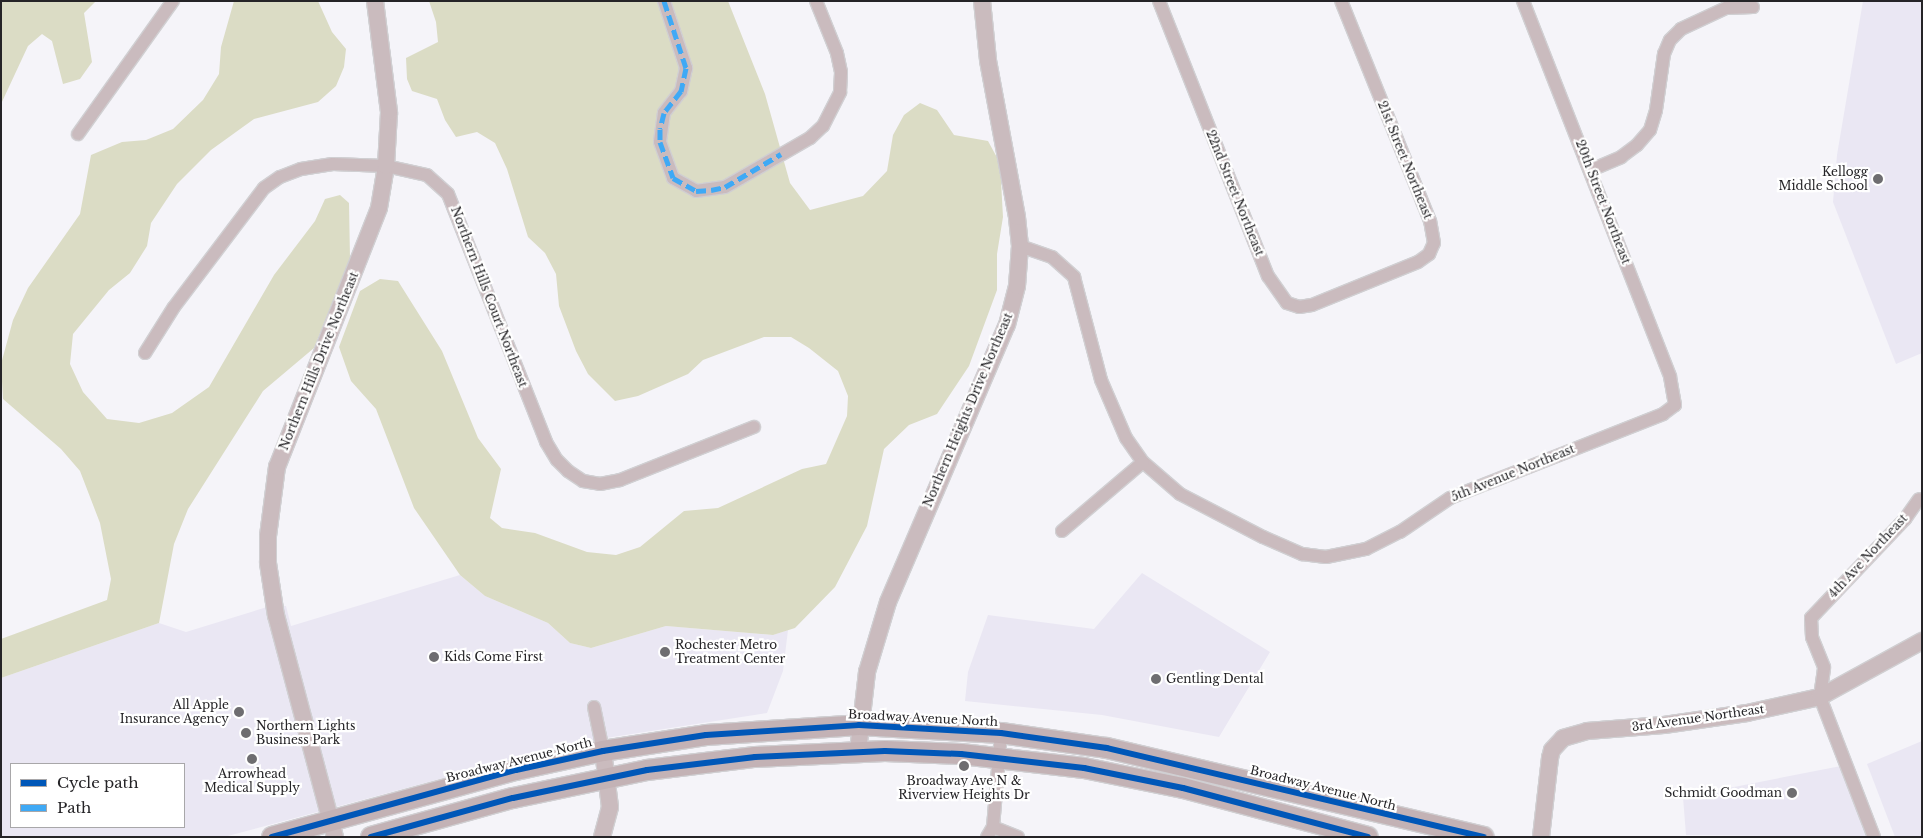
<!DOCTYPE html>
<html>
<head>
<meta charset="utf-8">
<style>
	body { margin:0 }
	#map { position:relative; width:1923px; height:838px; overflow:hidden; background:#f5f4f9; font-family:"Libre Baskerville",serif }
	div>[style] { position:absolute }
	.built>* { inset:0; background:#eae7f3 }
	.green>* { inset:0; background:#dbdcc5 }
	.roads { filter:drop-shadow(1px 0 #d0cfd2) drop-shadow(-1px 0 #d0cfd2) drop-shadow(0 1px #d0cfd2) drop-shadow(0 -1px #d0cfd2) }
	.minor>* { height:12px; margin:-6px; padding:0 6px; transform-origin:6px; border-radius:6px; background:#cabbbe }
	.tertiary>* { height:16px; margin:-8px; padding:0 8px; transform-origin:8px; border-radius:8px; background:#cabbbe }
	.primary>* { height:20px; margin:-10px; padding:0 10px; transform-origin:10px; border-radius:10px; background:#c3b2b5 }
	.quiet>* { height:5px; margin-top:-2.5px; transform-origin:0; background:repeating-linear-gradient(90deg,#3fa9f5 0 10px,transparent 0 15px) }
	.cycleway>* { height:6px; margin:-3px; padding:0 3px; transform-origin:3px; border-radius:3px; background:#0057b8 }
	.dots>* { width:14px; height:14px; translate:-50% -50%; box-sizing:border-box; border:2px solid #fff; border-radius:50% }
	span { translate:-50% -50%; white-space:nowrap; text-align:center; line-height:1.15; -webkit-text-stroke:4.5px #fff; paint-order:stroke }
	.street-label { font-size:12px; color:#252427 }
	.poi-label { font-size:12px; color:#252427 }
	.right { translate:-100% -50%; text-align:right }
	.left { translate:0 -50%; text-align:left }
	.frame { position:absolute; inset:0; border:2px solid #252427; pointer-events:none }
	.legend { position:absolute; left:10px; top:763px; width:175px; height:65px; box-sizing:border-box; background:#fff; border:1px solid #a8a7a9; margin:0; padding:6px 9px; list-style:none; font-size:15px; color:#252427 }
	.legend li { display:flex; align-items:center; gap:10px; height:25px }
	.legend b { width:25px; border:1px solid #a8a7a9 }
</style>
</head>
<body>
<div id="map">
	<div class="built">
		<i style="clip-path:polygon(1863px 1px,1922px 1px,1922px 353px,1896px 364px,1833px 202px,1837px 155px)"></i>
		<i style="clip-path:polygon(1142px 573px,1270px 652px,1219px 737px,1102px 715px,965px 701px,968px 672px,988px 615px,1094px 629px)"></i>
		<i style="clip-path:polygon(evenodd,460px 575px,485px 596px,548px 623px,570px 643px,591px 648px,666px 626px,773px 635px,788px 630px,783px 671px,767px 713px,574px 743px,224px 837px,1px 837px,1px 678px,159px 623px,186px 632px,267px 607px,286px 606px,291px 626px,460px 575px,11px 764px,184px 764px,184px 827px,11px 827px,11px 764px)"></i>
		<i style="clip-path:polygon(1922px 741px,1922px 837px,1895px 837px,1867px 764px)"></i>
		<i style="clip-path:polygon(1846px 765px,1874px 837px,1686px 835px,1683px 797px)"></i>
	</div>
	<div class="green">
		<i style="clip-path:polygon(1px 1px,96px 1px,84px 13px,92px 62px,80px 79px,63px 84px,52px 41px,42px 34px,28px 46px,1px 104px)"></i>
		<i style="clip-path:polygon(234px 1px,318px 1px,332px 32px,346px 49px,344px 67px,336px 86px,318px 102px,254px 119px,211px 150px,177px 184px,151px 223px,147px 246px,130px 273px,109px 290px,73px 334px,70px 364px,83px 392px,107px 419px,139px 423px,172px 413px,209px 387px,274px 275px,315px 221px,325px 199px,340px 195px,349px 203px,350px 258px,314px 348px,263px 391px,188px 509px,174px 544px,159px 623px,1px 678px,1px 639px,107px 600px,111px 579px,100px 523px,80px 471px,61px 449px,3px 399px,1px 364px,13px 320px,28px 288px,80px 214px,91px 155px,122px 142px,146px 140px,173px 129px,203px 100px,219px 74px,221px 47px)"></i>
		<i style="clip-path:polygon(429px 1px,728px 1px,765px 94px,790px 183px,810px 210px,863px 196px,887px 171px,893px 135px,904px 115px,920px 103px,937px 110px,954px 135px,988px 141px,1000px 163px,1003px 217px,997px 254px,997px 290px,969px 366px,937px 414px,909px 425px,884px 449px,867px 526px,835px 587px,795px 628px,773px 635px,666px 626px,591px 648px,570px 643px,548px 623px,485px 596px,460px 575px,414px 508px,376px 409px,351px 381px,339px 347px,360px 291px,380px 279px,398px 281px,442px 351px,478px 438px,501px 469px,490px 518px,502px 528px,535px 533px,587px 552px,616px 555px,640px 547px,684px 511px,718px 508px,802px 469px,826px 464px,847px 416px,848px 396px,838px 371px,809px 348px,791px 337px,764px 337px,703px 360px,688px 374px,638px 396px,615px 401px,588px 374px,576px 351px,559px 306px,556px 274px,545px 253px,528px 237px,507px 169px,495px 143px,477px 132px,456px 137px,445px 120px,437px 99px,412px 91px,407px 79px,406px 58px,438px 42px,436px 22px)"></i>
	</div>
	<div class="roads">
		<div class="minor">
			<i style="left:664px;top:1px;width:71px;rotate:71.8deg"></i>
			<i style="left:686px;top:68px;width:24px;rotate:102deg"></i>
			<i style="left:681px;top:91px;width:28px;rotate:128deg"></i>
			<i style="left:664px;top:113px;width:29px;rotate:98deg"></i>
			<i style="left:660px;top:142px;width:38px;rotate:70deg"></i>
			<i style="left:673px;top:178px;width:26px;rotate:29deg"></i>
			<i style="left:696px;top:191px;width:29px;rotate:-8deg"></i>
			<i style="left:725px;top:187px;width:98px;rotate:-30deg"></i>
			<i style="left:810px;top:138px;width:18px;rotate:-43deg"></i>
			<i style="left:823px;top:126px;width:38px;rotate:-63deg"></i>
			<i style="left:840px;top:92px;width:20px;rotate:-87deg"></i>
			<i style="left:841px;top:72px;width:19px;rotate:-102deg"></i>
			<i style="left:837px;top:53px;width:56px;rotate:-112deg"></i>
			<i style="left:1159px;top:1px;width:296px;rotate:68.4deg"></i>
			<i style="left:1268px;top:276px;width:33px;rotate:55deg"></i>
			<i style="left:1287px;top:303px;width:13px;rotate:18deg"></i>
			<i style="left:1299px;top:307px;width:13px;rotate:-9deg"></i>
			<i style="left:1312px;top:305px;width:114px;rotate:-22.1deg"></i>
			<i style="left:1418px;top:262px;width:14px;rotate:-36deg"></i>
			<i style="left:1429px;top:254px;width:12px;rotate:-66deg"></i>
			<i style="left:1434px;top:243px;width:22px;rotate:-100deg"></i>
			<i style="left:1430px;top:221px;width:237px;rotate:-112deg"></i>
			<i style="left:78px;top:134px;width:163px;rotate:-54.5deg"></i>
			<i style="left:1591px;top:170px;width:33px;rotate:-23deg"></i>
			<i style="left:1621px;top:157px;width:20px;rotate:-37deg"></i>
			<i style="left:1637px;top:145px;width:20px;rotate:-49deg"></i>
			<i style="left:1650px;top:130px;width:21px;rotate:-73deg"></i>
			<i style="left:1656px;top:110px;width:57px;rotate:-81.9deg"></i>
			<i style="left:1664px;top:54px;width:15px;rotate:-67deg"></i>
			<i style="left:1670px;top:40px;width:16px;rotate:-45deg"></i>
			<i style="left:1681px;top:29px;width:50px;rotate:-25deg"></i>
			<i style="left:1726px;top:8px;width:27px;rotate:-2deg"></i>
			<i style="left:1020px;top:246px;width:34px;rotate:19deg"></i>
			<i style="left:1052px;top:257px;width:30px;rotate:42deg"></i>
			<i style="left:1074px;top:277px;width:106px;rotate:75.3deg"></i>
			<i style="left:1101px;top:380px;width:63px;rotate:66.7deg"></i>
			<i style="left:1126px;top:438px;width:29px;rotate:55deg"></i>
			<i style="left:1143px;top:462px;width:49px;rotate:40.9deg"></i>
			<i style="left:1180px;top:494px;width:93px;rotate:27.4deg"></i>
			<i style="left:1263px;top:537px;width:43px;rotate:23.6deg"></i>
			<i style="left:1302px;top:554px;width:24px;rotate:7deg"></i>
			<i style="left:1326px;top:557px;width:41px;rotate:-11.3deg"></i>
			<i style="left:1366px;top:549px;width:38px;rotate:-27deg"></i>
			<i style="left:1400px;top:532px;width:60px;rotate:-34.2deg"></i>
			<i style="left:1450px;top:498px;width:229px;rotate:-21.5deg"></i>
			<i style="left:1663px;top:414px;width:15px;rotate:-37deg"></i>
			<i style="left:1675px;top:405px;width:29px;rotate:-100deg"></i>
			<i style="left:1670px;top:376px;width:403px;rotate:-111.4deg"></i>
			<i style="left:145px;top:353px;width:54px;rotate:-57.8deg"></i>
			<i style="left:174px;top:307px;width:149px;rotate:-52.9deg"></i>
			<i style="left:264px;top:188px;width:19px;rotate:-35deg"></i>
			<i style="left:280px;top:177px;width:22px;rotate:-21deg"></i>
			<i style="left:301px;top:169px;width:32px;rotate:-9deg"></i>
			<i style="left:333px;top:164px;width:53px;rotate:2.2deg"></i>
			<i style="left:386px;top:166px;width:42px;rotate:12.4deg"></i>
			<i style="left:427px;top:175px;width:28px;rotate:42deg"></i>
			<i style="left:448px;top:194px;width:267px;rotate:68.4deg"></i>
			<i style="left:546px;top:442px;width:21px;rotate:59deg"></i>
			<i style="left:557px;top:460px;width:16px;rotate:45deg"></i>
			<i style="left:568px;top:471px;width:18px;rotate:34deg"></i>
			<i style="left:583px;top:481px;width:17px;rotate:10deg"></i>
			<i style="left:600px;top:484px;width:20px;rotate:-11deg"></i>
			<i style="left:620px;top:480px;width:144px;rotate:-21.6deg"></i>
			<i style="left:1062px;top:531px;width:106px;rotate:-40.4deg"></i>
			<i style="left:594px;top:707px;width:45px;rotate:78.4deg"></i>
			<i style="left:993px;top:827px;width:27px;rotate:22deg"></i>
			<i style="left:987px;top:837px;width:12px;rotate:-59deg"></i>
			<i style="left:993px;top:827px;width:94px;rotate:-85.1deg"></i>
			<i style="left:1874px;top:837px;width:150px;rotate:-111.1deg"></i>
			<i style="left:1820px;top:697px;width:30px;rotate:-82deg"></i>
			<i style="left:1824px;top:667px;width:32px;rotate:-112deg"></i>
			<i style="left:1812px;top:637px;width:19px;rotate:-93deg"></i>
			<i style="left:1811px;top:618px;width:137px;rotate:-46.5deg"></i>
			<i style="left:1905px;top:519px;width:24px;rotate:-55deg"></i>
		</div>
		<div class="tertiary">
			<i style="left:858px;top:751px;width:80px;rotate:-83.5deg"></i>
			<i style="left:867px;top:672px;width:73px;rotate:-73.3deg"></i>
			<i style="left:888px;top:602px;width:301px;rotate:-66.8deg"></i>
			<i style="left:1007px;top:325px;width:40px;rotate:-75.6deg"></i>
			<i style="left:1017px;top:286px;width:40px;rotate:-85.7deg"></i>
			<i style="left:1020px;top:246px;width:29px;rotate:-96deg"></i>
			<i style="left:1017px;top:217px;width:160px;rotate:-100.5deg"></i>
			<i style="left:988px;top:60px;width:59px;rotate:-95.8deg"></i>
			<i style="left:335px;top:837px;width:229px;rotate:-104.9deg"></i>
			<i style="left:276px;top:616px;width:54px;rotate:-98.6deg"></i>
			<i style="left:268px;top:563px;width:27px;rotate:-90deg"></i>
			<i style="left:268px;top:536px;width:70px;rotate:-82.6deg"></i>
			<i style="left:277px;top:467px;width:278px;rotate:-68.5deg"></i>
			<i style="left:379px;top:208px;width:43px;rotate:-80.5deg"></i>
			<i style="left:386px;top:166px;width:54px;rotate:-86.8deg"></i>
			<i style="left:389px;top:112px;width:112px;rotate:-97.2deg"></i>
			<i style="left:602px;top:837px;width:31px;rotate:-75deg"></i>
			<i style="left:610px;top:807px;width:56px;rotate:-97.1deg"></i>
			<i style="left:1541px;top:837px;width:80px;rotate:-83.5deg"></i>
			<i style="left:1550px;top:758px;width:8px;rotate:-76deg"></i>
			<i style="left:1552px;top:750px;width:16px;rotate:-47deg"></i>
			<i style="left:1563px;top:738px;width:25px;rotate:-16deg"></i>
			<i style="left:1587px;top:731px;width:77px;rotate:-4.5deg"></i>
			<i style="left:1664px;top:725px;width:84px;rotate:-8.2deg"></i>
			<i style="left:1747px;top:713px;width:75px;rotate:-12.4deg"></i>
			<i style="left:1820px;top:697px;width:116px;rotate:-28.8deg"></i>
		</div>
		<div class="primary">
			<i style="left:272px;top:837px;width:253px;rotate:-15.4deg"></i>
			<i style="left:516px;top:770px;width:89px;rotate:-12.3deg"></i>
			<i style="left:603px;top:751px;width:104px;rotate:-8.8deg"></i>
			<i style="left:706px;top:735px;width:153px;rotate:-3.7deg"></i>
			<i style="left:859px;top:725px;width:142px;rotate:3.2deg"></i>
			<i style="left:1001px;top:733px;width:107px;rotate:8.1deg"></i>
			<i style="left:1107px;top:748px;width:387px;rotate:13.3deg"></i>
			<i style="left:371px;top:837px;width:147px;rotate:-15.4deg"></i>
			<i style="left:513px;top:798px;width:137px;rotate:-11.8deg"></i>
			<i style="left:647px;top:770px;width:109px;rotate:-6.9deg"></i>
			<i style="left:755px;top:757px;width:130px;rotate:-2.6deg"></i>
			<i style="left:885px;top:751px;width:76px;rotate:2.3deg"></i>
			<i style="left:961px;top:754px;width:124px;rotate:6.5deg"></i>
			<i style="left:1084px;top:768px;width:101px;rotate:11.4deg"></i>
			<i style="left:1183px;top:788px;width:191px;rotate:14.8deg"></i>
		</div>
	</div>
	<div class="quiet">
		<i style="left:664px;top:1px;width:71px;rotate:71.8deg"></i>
		<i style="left:686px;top:68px;width:24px;rotate:102deg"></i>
		<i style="left:681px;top:91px;width:28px;rotate:128deg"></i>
		<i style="left:664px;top:113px;width:16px;rotate:104deg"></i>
		<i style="left:660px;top:129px;width:13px;rotate:90deg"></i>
		<i style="left:660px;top:142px;width:38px;rotate:70deg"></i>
		<i style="left:673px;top:178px;width:26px;rotate:29deg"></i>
		<i style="left:696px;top:191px;width:15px;rotate:-4deg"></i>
		<i style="left:711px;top:190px;width:14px;rotate:-12deg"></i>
		<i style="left:725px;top:187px;width:65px;rotate:-30.5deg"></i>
	</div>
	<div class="cycleway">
		<i style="left:272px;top:837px;width:253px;rotate:-15.4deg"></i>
		<i style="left:516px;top:770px;width:89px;rotate:-12.3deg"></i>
		<i style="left:603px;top:751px;width:104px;rotate:-8.8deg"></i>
		<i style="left:706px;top:735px;width:153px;rotate:-3.7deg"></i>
		<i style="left:859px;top:725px;width:142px;rotate:3.2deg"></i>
		<i style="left:1001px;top:733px;width:107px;rotate:8.1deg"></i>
		<i style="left:1107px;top:748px;width:387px;rotate:13.3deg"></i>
		<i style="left:371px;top:837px;width:147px;rotate:-15.4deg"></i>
		<i style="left:513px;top:798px;width:137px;rotate:-11.8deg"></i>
		<i style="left:647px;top:770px;width:109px;rotate:-6.9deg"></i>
		<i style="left:755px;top:757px;width:130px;rotate:-2.6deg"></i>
		<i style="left:885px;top:751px;width:76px;rotate:2.3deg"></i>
		<i style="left:961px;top:754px;width:124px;rotate:6.5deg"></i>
		<i style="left:1084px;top:768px;width:101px;rotate:11.4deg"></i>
		<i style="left:1183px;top:788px;width:191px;rotate:14.8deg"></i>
	</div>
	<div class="dots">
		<i style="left:1878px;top:179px;background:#6e6d70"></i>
		<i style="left:665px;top:652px;background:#6e6d70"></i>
		<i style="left:434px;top:657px;background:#6e6d70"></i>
		<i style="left:1156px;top:679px;background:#6e6d70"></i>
		<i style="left:239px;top:712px;background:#6e6d70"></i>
		<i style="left:246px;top:733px;background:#6e6d70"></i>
		<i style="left:252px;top:759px;background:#6e6d70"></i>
		<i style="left:964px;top:766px;background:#6e6d70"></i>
		<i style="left:1792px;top:793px;background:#6e6d70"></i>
	</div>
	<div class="street-label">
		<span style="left:1405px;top:160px;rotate:68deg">21st Street Northeast</span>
		<span style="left:1235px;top:193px;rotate:68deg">22nd Street Northeast</span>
		<span style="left:1603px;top:202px;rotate:69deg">20th Street Northeast</span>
		<span style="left:489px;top:297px;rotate:69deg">Northern Hills Court Northeast</span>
		<span style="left:319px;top:361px;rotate:-68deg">Northern Hills Drive Northeast</span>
		<span style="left:968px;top:410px;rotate:-67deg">Northern Heights Drive Northeast</span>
		<span style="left:1513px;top:473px;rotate:-22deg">5th Avenue Northeast</span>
		<span style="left:1868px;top:556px;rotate:-47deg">4th Ave Northeast</span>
		<span style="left:923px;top:718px;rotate:3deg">Broadway Avenue North</span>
		<span style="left:1698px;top:718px;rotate:-8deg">3rd Avenue Northeast</span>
		<span style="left:519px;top:760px;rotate:-14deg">Broadway Avenue North</span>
		<span style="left:1323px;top:788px;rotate:14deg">Broadway Avenue North</span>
	</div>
	<div class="poi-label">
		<span class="right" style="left:1868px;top:179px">Kellogg<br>Middle School</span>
		<span class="left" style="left:675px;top:652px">Rochester Metro<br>Treatment Center</span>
		<span class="left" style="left:444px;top:657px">Kids Come First</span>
		<span class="left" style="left:1166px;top:679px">Gentling Dental</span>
		<span class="right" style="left:229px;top:712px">All Apple<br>Insurance Agency</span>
		<span class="left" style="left:256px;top:733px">Northern Lights<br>Business Park</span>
		<span style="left:252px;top:781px">Arrowhead<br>Medical Supply</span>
		<span style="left:964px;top:788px">Broadway Ave N &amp;<br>Riverview Heights Dr</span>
		<span class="right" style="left:1782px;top:793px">Schmidt Goodman</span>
	</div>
	<div class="frame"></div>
	<ul class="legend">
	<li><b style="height:6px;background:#0057b8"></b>Cycle path</li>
	<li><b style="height:6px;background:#3fa9f5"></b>Path</li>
	</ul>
</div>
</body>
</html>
